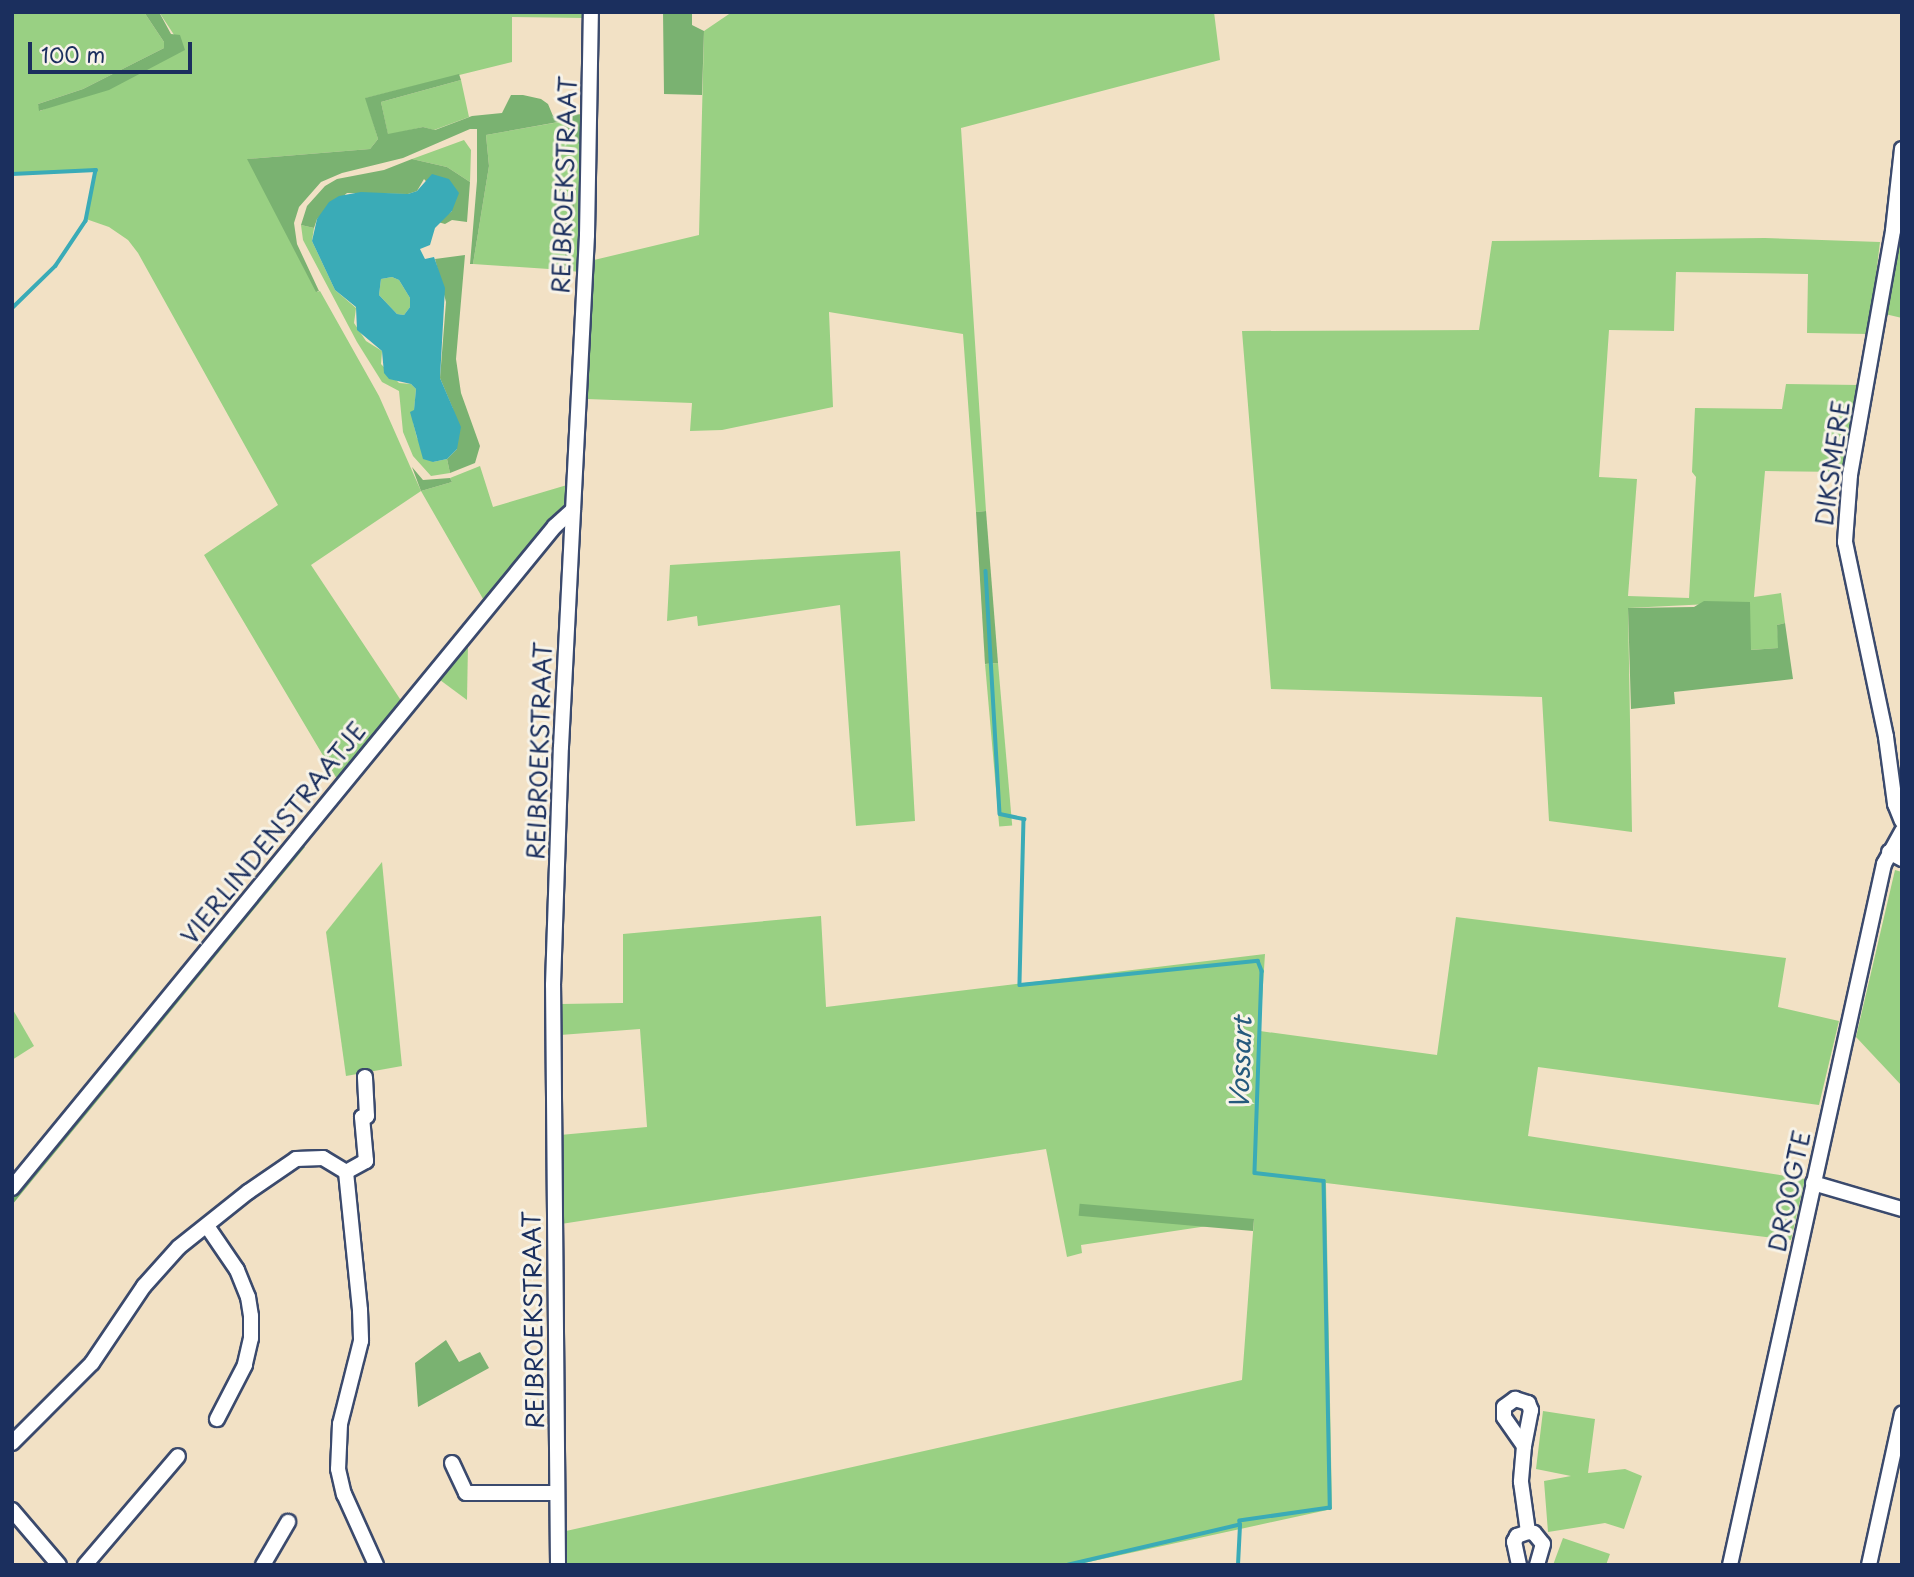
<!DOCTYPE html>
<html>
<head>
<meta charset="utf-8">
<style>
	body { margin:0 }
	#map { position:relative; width:1914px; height:1577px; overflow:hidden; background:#f2e1c5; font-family:"Playpen Sans",sans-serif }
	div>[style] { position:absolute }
	.green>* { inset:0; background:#99d083; transform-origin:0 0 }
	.forest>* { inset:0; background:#7ab271; transform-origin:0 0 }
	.water>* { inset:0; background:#3aabb7 }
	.stream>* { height:3.5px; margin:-1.75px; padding:0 1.75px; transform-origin:1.75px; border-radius:1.75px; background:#3aabb7 }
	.roads { filter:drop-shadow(2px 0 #3b4a6d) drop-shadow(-2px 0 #3b4a6d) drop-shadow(0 2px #3b4a6d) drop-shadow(0 -2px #3b4a6d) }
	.minor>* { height:14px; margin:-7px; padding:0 7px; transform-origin:7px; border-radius:7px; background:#fff }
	span { translate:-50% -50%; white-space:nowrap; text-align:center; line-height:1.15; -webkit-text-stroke:6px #f7f3e8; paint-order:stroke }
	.street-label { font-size:24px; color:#1b2f5e }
	.water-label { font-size:26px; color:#265a7d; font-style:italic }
	.frame { position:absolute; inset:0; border:14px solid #1b2f5e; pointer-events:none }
	.scale { position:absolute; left:28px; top:42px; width:164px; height:32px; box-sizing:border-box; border:4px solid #1b2f5e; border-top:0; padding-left:9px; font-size:21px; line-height:24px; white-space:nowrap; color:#1b2f5e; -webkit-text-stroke:5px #f7f3e8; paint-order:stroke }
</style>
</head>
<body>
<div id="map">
	<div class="green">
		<i style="clip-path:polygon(12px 12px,144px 12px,164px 42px,164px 48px,83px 89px,38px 104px,40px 111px,184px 50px,159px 12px,584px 12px,584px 18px,512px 17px,512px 62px,366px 98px,378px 139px,370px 149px,248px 159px,317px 292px,320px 291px,379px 396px,421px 491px,452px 482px,450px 478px,480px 466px,493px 507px,567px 485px,567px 507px,486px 604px,421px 491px,311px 565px,402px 702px,337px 779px,204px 555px,278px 505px,138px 253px,128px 240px,109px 227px,86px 219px,95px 169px,12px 175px)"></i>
		<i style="clip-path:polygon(732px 12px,1214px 12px,1220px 60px,961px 128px,986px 511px,976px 512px,963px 334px,829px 312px,833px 407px,722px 430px,690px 431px,692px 403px,587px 399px,594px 260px,699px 235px,704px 31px)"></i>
		<i style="clip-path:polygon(461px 80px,469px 117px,434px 130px,423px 127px,388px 135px,381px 102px)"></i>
		<i style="clip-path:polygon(565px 121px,583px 144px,579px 272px,571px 271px,575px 196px,568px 196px,564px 270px,473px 264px,489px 166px,486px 135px)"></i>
		<i style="clip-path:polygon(464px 140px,471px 150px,470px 182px,447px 167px,412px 159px)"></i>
		<i style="clip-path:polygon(301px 225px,314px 228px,312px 241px,335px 290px,356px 308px,354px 323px,366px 341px,382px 351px,381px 364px,399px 383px,411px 384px,416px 389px,413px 422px,417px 438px,433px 462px,447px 459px,450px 473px,431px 476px,413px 456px,403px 432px,399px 391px,382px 382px,357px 342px,303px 240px)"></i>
		<i style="clip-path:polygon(1899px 232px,1902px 232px,1902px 318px,1885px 314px)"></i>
		<i style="clip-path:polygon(1765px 238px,1880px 242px,1869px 334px,1807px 333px,1808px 274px,1676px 272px,1674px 331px,1609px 330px,1599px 477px,1637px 479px,1628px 596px,1689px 598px,1696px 477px,1692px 472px,1695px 408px,1782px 409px,1786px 384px,1859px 385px,1846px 472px,1765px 471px,1754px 597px,1781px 593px,1785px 623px,1777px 625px,1779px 648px,1750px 650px,1750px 602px,1628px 608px,1632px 832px,1549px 821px,1542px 697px,1271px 689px,1242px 331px,1479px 330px,1492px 241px)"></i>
		<i style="clip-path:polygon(392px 277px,399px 280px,410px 298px,410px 307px,404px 315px,397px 314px,379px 295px,381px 279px)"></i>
		<i style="clip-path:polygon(900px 551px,915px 821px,856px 826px,840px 605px,698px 626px,697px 616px,667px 621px,670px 565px)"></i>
		<i style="clip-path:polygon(468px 643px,467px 700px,440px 680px)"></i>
		<i style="left:998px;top:663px;width:163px;height:13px;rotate:85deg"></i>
		<i style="clip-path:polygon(382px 862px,402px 1066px,346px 1076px,326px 932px)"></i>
		<i style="clip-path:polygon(1895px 870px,1902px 872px,1902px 1086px,1856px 1037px)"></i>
		<i style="clip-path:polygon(821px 916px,826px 1007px,1265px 954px,1260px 1031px,1437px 1055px,1456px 917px,1786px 958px,1778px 1007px,1839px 1021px,1819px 1105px,1538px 1067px,1528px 1136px,1805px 1179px,1791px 1240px,1326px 1183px,1332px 1509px,1075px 1565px,566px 1565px,566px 1531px,1242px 1380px,1254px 1219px,1081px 1245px,1082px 1253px,1067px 1257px,1046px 1149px,561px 1224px,560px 1135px,647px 1127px,640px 1029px,560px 1035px,561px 1004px,623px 1003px,623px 934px)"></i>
		<i style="clip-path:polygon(12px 1008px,34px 1046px,12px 1060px)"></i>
		<i style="clip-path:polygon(1543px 1411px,1595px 1419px,1588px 1473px,1625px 1469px,1642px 1476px,1624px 1529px,1605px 1523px,1548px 1532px,1544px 1481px,1571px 1476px,1536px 1469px)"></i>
		<i style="clip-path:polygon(1563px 1538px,1610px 1554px,1606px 1565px,1553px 1565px)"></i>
	</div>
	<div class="forest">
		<i style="clip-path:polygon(144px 12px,159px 12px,171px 34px,180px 35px,185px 50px,109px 90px,39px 111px,38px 104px,83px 89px,164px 48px,164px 42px)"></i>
		<i style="clip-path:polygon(663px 12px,692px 12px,692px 25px,704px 31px,702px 95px,664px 94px)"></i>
		<i style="clip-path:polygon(459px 74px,461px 80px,381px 102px,388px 134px,423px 127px,435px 130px,472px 116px,502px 113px,511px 95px,523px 95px,541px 99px,548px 104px,553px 116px,584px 114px,583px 144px,565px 142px,564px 121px,486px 135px,489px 166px,473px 264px,470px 264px,477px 181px,477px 129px,470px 129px,403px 158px,342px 173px,321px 182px,299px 207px,294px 223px,297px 244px,319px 291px,316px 292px,247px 159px,370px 149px,378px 139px,365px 98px)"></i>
		<i style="clip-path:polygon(412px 159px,447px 167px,470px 182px,467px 222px,452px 220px,445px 224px,438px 222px,452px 211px,424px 179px,417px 191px,408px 194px,347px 193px,317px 219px,314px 228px,301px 225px,307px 206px,325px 186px,337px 179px,384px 170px)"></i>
		<i style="left:575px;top:195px;width:76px;height:7px;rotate:93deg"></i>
		<i style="clip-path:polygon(465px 255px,456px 359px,461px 393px,480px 446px,475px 463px,450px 473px,447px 459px,457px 449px,453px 409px,440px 378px,446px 302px,435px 259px)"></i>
		<i style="clip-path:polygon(412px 467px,423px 480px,450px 478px,452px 482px,421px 491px)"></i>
		<i style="clip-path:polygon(986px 511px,998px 663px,985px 664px,976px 512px)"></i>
		<i style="clip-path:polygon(1704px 601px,1750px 602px,1751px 650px,1778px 648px,1777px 625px,1785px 623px,1793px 679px,1674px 692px,1675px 704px,1631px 709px,1628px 608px,1694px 607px)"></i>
		<i style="clip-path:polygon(300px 842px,305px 847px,12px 1205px,12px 1176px,216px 927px,227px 935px)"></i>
		<i style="left:1254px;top:1219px;width:12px;height:175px;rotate:95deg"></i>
		<i style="clip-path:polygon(446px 1340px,459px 1362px,480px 1352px,489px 1368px,418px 1407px,415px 1363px)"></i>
	</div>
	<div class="water">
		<i style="clip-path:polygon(evenodd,432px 174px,449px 179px,459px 193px,452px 211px,435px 228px,430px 245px,420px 249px,425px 259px,434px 257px,445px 288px,440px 378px,461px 427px,457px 449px,447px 459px,433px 462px,423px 459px,410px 412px,414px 410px,416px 389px,411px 384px,389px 379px,384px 373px,382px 351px,357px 330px,356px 307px,335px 290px,312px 241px,317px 219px,329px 202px,339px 196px,361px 192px,408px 194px,417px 191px,432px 174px,392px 277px,399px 280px,410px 298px,410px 307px,404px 315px,397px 314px,379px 295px,381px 279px,392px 277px)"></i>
	</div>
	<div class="stream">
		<i style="left:12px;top:174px;width:84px;rotate:-2.7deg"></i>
		<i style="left:96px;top:170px;width:52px;rotate:101.1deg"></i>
		<i style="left:86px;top:221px;width:54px;rotate:123.7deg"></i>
		<i style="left:56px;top:266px;width:62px;rotate:135.7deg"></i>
		<i style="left:986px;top:571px;width:243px;rotate:86.7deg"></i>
		<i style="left:1000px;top:814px;width:25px;rotate:12deg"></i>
		<i style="left:1024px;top:819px;width:166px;rotate:91.4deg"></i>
		<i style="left:1020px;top:985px;width:239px;rotate:-5.8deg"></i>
		<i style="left:1258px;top:961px;width:11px;rotate:68deg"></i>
		<i style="left:1262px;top:971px;width:202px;rotate:92deg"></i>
		<i style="left:1255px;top:1173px;width:69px;rotate:6.6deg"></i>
		<i style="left:1324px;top:1181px;width:327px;rotate:88.9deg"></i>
		<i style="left:1330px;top:1508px;width:91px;rotate:171.8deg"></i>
		<i style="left:1240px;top:1521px;width:4px;rotate:90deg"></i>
		<i style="left:1240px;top:1525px;width:176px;rotate:166.8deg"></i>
		<i style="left:1238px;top:1565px;width:40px;rotate:-87.1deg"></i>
	</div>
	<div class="roads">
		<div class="minor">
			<i style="left:1902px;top:149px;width:82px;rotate:96.3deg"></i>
			<i style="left:1893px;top:231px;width:248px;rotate:100deg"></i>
			<i style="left:1850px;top:475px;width:67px;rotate:94.3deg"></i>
			<i style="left:1845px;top:542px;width:199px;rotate:78.1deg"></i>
			<i style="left:1886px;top:737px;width:68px;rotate:82.3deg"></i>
			<i style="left:1895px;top:804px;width:18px;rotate:68deg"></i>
			<i style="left:1889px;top:852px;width:15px;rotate:28deg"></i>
			<i style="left:346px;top:1172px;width:23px;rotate:-29deg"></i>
			<i style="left:366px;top:1161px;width:44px;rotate:-95.2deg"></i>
			<i style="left:362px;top:1117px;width:5px;rotate:-11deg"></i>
			<i style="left:367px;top:1116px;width:39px;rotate:-93deg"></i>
			<i style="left:1813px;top:1183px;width:93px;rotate:16.3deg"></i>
			<i style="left:12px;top:1188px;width:856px;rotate:-50.64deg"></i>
			<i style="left:555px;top:526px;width:24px;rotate:-42deg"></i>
			<i style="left:207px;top:1226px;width:53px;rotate:55.7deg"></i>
			<i style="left:237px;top:1270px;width:29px;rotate:68deg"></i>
			<i style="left:248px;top:1297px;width:19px;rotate:81deg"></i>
			<i style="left:251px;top:1316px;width:22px;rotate:90deg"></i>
			<i style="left:251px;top:1338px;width:28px;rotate:103deg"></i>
			<i style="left:245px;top:1365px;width:61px;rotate:117.4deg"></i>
			<i style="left:12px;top:1443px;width:113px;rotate:-45deg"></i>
			<i style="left:92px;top:1363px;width:93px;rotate:-56deg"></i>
			<i style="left:144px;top:1286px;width:52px;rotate:-48.1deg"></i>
			<i style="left:179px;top:1247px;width:88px;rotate:-38.6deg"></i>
			<i style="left:248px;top:1192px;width:58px;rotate:-34.5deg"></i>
			<i style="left:296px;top:1159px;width:27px;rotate:-2deg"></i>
			<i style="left:323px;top:1158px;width:27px;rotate:31deg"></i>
			<i style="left:346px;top:1172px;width:139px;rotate:84.2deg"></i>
			<i style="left:360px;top:1310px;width:31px;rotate:88deg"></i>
			<i style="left:361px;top:1341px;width:86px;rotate:104.2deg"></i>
			<i style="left:340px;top:1424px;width:45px;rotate:92.5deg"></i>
			<i style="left:338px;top:1469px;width:26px;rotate:77deg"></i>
			<i style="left:344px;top:1494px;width:78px;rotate:65.7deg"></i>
			<i style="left:1524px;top:1446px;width:35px;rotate:-125deg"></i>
			<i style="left:1504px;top:1417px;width:10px;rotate:-90deg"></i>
			<i style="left:1504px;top:1407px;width:14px;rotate:-36deg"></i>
			<i style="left:1515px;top:1399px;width:14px;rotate:17deg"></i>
			<i style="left:1528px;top:1403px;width:8px;rotate:67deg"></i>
			<i style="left:1531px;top:1410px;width:37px;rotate:101deg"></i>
			<i style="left:1524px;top:1446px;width:36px;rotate:95deg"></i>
			<i style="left:1521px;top:1482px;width:50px;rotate:82deg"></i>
			<i style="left:452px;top:1463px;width:33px;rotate:65deg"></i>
			<i style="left:466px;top:1493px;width:91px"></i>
			<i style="left:12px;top:1510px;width:72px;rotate:49.5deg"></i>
			<i style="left:85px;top:1565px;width:143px;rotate:-49.5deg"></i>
			<i style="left:263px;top:1565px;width:50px;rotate:-59.8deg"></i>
			<i style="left:558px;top:1565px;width:580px;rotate:-90.49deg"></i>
			<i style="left:553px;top:985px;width:238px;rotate:-88.1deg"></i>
			<i style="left:561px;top:747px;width:513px;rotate:-87.09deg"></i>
			<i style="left:587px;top:235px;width:223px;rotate:-89deg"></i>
			<i style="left:1519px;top:1565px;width:24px;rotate:-102deg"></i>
			<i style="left:1514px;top:1542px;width:7px;rotate:-63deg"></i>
			<i style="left:1517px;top:1536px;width:12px;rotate:-20deg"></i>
			<i style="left:1528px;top:1532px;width:6px;rotate:9deg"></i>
			<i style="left:1534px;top:1533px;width:14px;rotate:51deg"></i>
			<i style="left:1543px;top:1544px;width:22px;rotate:106deg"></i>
			<i style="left:1730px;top:1565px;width:718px;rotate:-77.61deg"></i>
			<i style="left:1884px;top:864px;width:38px;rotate:-61deg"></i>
			<i style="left:1869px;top:1565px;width:155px;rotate:-77.7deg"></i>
		</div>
	</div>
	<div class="street-label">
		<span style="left:564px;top:185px;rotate:-88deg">REIBROEKSTRAAT</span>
		<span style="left:1832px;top:463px;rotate:-82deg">DIKSMERE</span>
		<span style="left:539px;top:751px;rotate:-88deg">REIBROEKSTRAAT</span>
		<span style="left:273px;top:833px;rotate:-51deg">VIERLINDENSTRAATJE</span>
		<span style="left:1789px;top:1191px;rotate:-78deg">DROOGTE</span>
		<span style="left:533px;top:1320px;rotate:-91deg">REIBROEKSTRAAT</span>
	</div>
	<div class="water-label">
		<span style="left:1240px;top:1063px;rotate:-88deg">Vossart</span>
	</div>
	<div class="frame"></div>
	<div class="scale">100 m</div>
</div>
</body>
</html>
